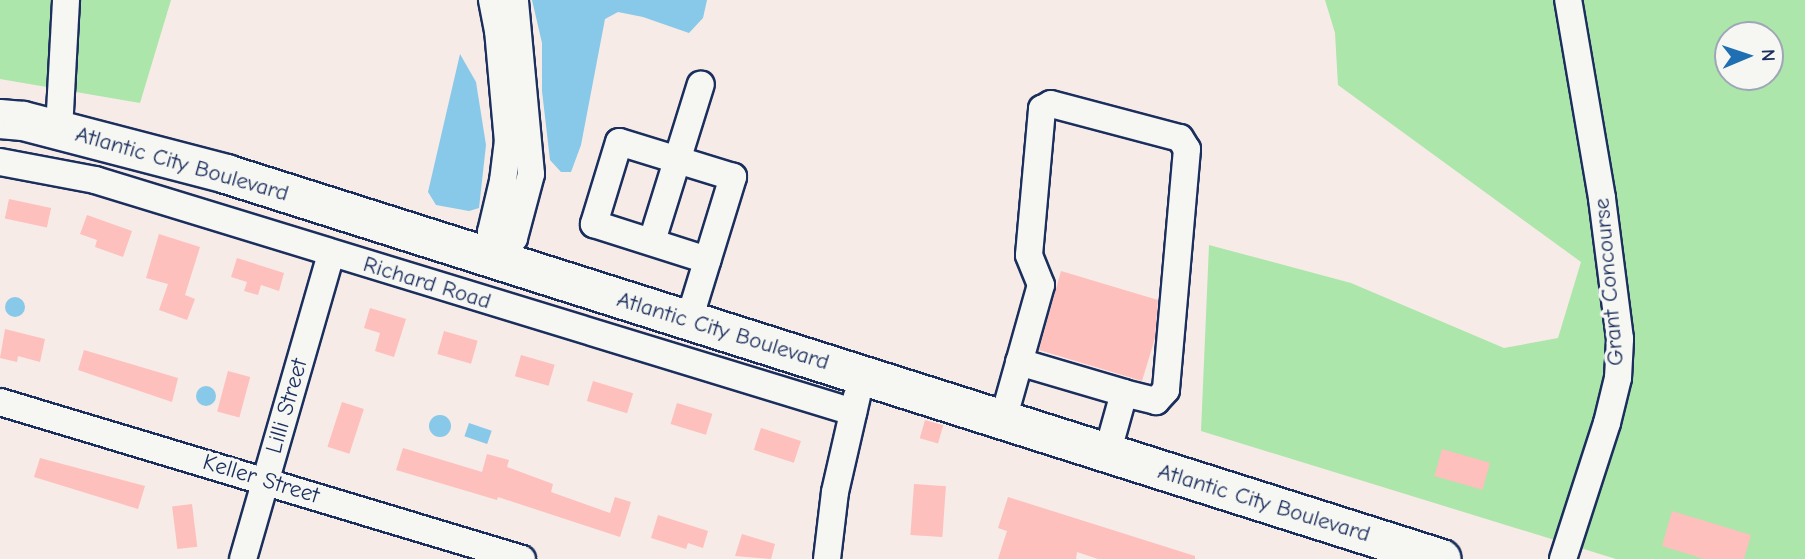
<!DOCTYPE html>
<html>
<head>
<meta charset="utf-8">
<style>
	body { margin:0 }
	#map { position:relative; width:1805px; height:559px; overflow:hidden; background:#f7ebe7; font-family:"Comic Neue",sans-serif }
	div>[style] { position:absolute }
	.green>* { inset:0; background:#ace6aa }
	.water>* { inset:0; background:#88c8e8; transform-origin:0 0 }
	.round { border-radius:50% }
	.building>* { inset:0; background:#fdc0bd; transform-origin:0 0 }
	.roads { filter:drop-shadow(2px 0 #1b2f5e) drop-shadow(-2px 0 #1b2f5e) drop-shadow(0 2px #1b2f5e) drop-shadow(0 -2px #1b2f5e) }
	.minor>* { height:26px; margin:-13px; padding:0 13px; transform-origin:13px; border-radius:13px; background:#f6f6f2 }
	.highway>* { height:38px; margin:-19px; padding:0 19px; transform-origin:19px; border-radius:19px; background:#f6f6f2 }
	span { translate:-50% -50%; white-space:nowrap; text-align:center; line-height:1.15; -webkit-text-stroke:7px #f6f6f2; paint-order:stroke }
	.street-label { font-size:23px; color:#1b2f5e }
	.north { position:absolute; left:1714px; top:21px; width:70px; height:70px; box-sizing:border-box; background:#f6f6f2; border:2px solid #9ea6b7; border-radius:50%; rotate:88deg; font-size:19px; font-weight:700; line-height:28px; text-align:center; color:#1b2f5e }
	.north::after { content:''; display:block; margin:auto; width:24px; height:32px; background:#1f6fb2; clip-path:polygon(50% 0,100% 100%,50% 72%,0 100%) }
</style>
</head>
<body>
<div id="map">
	<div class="green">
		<i style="clip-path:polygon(0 0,171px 0,140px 103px,0 79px)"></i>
		<i style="clip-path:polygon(evenodd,1325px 0,1805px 0,1805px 559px,1616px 559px,1201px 431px,1209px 245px,1351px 283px,1504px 348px,1558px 338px,1581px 262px,1338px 85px,1335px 33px,1325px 0,1728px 35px,1770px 35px,1770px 77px,1728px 77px,1728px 35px)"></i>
	</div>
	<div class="water">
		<i style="clip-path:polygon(532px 0,707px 0,703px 18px,689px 33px,643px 17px,618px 12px,605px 19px,581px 145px,571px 172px,561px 172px,550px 160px,542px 91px,542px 43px)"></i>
		<i style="clip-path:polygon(460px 54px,476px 82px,486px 145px,479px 208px,469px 211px,436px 205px,428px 192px)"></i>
		<i class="round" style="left:5px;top:297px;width:20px;height:20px"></i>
		<i class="round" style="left:196px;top:386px;width:20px;height:20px"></i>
		<i class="round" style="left:429px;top:415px;width:22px;height:22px"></i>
		<i style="left:469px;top:423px;width:24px;height:14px;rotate:19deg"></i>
	</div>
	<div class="building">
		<i style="left:9px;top:199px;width:43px;height:20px;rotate:12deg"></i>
		<i style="clip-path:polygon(87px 215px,132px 231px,123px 257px,95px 247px,97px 240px,80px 234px)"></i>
		<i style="clip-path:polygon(159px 234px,200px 247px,185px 295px,195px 299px,187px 320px,159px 310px,168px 284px,146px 278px)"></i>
		<i style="clip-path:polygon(237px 258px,284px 273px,279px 291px,261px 285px,258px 295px,244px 291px,247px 282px,231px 277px)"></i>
		<i style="clip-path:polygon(1061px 271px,1158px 300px,1155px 338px,1142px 381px,1039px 350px)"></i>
		<i style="clip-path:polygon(370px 308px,406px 319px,394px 357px,375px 351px,380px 333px,364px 328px)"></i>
		<i style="clip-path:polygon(5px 329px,45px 339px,40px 362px,18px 356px,17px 362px,0 358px)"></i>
		<i style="left:444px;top:331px;width:35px;height:24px;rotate:16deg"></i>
		<i style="clip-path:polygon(84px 350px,178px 378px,172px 402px,78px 370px)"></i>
		<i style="left:521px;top:355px;width:35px;height:22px;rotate:16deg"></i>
		<i style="left:228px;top:371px;width:23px;height:42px;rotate:15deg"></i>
		<i style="left:593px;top:381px;width:42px;height:21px;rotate:17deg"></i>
		<i style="left:342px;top:402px;width:23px;height:47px;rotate:18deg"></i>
		<i style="left:677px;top:403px;width:37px;height:22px;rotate:17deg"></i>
		<i style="left:925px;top:420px;width:19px;height:19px;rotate:16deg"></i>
		<i style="left:761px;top:428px;width:42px;height:23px;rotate:18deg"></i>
		<i style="clip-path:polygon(403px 448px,482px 472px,487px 454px,509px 460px,507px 467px,553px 484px,551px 492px,610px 513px,615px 497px,631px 502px,620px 537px,498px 497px,497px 500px,396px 470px)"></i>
		<i style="left:1442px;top:449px;width:50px;height:28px;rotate:16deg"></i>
		<i style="clip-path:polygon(40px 458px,145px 486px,138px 509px,34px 477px)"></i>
		<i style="left:914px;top:484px;width:32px;height:51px;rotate:4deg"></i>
		<i style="clip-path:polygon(1008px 497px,1195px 556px,1195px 559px,1098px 559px,1077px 552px,1076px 559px,998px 559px,1007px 531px,998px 528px)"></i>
		<i style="left:192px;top:504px;width:43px;height:20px;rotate:83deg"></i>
		<i style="clip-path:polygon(1672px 511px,1751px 535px,1744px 559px,1704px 559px,1662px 546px)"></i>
		<i style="clip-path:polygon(658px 515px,708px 531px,703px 548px,688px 543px,686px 549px,651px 538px)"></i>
		<i style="clip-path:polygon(742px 534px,775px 544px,771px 559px,735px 556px)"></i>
	</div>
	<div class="roads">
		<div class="minor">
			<i style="left:59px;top:130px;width:130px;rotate:-86.9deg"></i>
			<i style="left:0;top:162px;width:97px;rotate:10.7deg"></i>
			<i style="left:95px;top:180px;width:793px;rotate:17.02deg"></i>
			<i style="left:652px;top:241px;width:164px;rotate:-72.7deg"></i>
			<i style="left:491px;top:259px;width:31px;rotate:-42deg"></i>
			<i style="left:514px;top:238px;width:66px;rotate:-75.1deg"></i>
			<i style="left:531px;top:174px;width:175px;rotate:-95.3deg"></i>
			<i style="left:491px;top:259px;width:27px;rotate:-90deg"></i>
			<i style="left:491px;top:232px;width:52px;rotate:-76.8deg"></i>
			<i style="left:503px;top:181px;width:39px;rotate:-83deg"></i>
			<i style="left:508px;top:142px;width:111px;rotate:-95.1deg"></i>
			<i style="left:498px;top:31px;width:32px;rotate:-101deg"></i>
			<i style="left:689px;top:320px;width:150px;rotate:-72.9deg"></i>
			<i style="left:733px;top:177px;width:119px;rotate:-162.9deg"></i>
			<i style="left:619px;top:142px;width:86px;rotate:107deg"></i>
			<i style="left:594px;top:224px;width:119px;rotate:17.7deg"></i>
			<i style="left:1019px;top:362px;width:109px;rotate:16.4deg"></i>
			<i style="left:0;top:402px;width:545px;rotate:16.74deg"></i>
			<i style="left:1003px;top:420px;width:140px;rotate:-74.3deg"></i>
			<i style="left:1041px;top:285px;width:32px;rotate:-112deg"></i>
			<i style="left:1029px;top:255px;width:147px;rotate:-84.9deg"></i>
			<i style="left:1042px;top:109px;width:10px;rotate:-29deg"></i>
			<i style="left:1051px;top:104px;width:133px;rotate:14.8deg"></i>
			<i style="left:1180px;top:138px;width:13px;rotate:58deg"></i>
			<i style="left:1187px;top:149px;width:242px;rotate:95deg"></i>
			<i style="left:1166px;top:390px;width:15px;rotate:132deg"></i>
			<i style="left:1156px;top:401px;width:33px;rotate:-166deg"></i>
			<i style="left:1124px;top:393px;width:63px;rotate:105.6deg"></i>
			<i style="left:243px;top:559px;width:317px;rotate:-73.9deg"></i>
			<i style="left:827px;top:559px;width:67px;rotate:-83.2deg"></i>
			<i style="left:835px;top:492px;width:98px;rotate:-77.1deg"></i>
			<i style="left:1563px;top:559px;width:143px;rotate:-72.1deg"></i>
			<i style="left:1607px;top:423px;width:46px;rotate:-76.3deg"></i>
			<i style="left:1618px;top:378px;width:39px;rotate:-87deg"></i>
			<i style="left:1620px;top:339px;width:142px;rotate:-97.3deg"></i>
			<i style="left:1602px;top:198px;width:201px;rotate:-99.7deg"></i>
		</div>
		<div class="highway">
			<i style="left:0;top:119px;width:23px;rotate:5deg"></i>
			<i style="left:23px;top:121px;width:210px;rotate:14.6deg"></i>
			<i style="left:226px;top:174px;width:1275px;rotate:17.57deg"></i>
		</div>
	</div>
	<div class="street-label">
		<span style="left:182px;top:164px;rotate:16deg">Atlantic City Boulevard</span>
		<span style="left:1609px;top:282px;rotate:-95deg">Grant Concourse</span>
		<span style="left:427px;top:283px;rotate:17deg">Richard Road</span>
		<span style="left:723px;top:331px;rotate:17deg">Atlantic City Boulevard</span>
		<span style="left:287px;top:406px;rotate:-74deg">Lilli Street</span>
		<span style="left:261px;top:479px;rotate:17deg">Keller Street</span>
		<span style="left:1264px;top:503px;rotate:17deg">Atlantic City Boulevard</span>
	</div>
	<div class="north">N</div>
</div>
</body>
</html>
